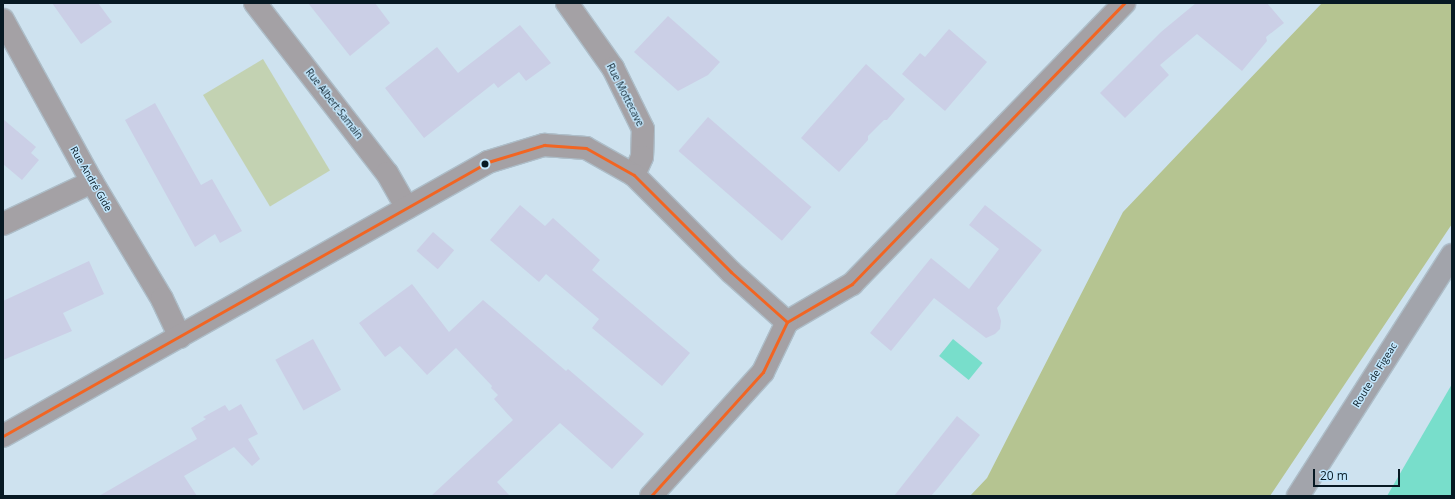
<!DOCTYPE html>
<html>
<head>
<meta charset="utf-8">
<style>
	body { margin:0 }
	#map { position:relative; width:1455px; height:499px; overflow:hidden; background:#cee2ef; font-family:"Open Sans",sans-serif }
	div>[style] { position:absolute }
	.green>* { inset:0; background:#c3d2b2; transform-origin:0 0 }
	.forest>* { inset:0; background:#b5c491 }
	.water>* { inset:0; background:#78decb; transform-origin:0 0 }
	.building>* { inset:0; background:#cbcfe6; transform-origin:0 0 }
	.roads { filter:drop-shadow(1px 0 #adbdc8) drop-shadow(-1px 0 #adbdc8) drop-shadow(0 1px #adbdc8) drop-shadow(0 -1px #adbdc8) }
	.minor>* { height:22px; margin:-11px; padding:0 11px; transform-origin:11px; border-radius:11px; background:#a4a1a5 }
	.major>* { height:22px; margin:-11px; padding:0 11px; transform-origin:11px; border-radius:11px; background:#a2a4ab }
	.bus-1>* { height:3px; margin:-1.5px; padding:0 1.5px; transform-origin:1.5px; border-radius:1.5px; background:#f26522 }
	.dots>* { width:11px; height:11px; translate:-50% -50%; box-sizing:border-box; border:2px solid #c1e6fc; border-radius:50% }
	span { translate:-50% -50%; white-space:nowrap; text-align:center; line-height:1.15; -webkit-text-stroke:3px #c1e6fc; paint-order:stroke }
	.street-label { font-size:10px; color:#071923 }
	.frame { position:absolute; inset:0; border:4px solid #071923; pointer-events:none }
	.scale { position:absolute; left:1313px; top:469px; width:87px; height:18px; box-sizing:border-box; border:2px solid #071923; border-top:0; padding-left:5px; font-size:12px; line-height:14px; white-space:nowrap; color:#071923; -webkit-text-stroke:3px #c1e6fc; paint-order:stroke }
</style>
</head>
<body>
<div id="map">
	<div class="green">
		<i style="left:263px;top:59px;width:130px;height:70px;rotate:59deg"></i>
	</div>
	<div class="forest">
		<i style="clip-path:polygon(1322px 3px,1452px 3px,1452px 224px,1270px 496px,970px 496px,987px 478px,1123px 212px)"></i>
	</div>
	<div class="water">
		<i style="left:953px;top:339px;width:38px;height:22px;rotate:39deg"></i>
		<i style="clip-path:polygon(1452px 384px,1452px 496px,1387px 496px)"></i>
	</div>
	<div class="building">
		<i style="clip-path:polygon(52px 3px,98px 3px,112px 22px,81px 44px)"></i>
		<i style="clip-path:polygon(308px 3px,375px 3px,390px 23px,350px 56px)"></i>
		<i style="clip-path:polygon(1196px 3px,1267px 3px,1284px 23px,1266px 37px,1267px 41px,1242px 71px,1197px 34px,1160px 65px,1169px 75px,1125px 118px,1100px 93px,1161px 32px)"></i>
		<i style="clip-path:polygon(668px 16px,720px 62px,708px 75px,678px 91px,634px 52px)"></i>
		<i style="clip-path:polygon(520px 25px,551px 63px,526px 81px,519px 72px,498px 88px,494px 83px,424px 138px,385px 88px,437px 47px,458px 73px)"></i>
		<i style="clip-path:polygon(949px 29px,987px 62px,945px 111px,902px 74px,920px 53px,925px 57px)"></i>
		<i style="clip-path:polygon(866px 64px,905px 99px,887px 120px,884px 120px,868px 136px,868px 140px,839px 172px,801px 138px)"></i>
		<i style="clip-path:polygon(155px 103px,201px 185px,212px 179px,242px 231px,220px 243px,215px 234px,195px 247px,125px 120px)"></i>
		<i style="left:708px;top:117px;width:137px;height:45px;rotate:41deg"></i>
		<i style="clip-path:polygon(3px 119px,36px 147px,31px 153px,39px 160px,22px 180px,3px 164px)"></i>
		<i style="clip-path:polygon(520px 205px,545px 226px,553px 218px,600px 260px,592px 270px,690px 353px,662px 386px,592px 328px,599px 319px,546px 274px,539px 282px,490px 240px)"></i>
		<i style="clip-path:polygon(985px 205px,1042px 250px,997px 308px,1001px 321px,1000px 329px,995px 334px,986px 338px,934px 298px,891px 351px,870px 333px,931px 258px,969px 289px,999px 249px,969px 225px)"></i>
		<i style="left:433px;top:232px;width:28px;height:25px;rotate:41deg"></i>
		<i style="clip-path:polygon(89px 261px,104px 294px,63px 313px,72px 331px,3px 360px,3px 301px)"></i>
		<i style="clip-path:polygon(412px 284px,449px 332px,483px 300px,566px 371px,568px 369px,644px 434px,612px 469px,560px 423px,497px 482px,510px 496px,431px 496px,513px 420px,494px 399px,498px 395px,491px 388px,492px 386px,456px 348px,427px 375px,400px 346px,385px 357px,359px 323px)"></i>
		<i style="left:313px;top:339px;width:58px;height:43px;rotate:61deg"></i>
		<i style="clip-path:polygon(241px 404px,258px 434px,248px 439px,260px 459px,252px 466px,234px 447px,184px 476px,197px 496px,99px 496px,197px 439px,191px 428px,206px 419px,203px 417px,225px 405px,229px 411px)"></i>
		<i style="clip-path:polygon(957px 416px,980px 435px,938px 488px,931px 496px,894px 496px)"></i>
	</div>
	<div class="roads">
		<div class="minor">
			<i style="left:255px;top:3px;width:215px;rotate:52.2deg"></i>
			<i style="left:387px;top:173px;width:40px;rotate:60.3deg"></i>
			<i style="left:567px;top:3px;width:80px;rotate:54.7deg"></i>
			<i style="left:613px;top:68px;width:68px;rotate:63.8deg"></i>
			<i style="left:643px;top:129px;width:28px;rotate:92deg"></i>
			<i style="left:642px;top:157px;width:20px;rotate:114deg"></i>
			<i style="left:3px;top:20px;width:185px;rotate:61.2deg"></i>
			<i style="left:92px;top:182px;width:136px;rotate:59.1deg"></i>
			<i style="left:162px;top:299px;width:42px;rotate:64.7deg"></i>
			<i style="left:3px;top:224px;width:98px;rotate:-25.3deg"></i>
			<i style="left:787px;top:322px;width:75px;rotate:-30.3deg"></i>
			<i style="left:852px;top:284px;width:391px;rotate:-45.9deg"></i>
			<i style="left:3px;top:436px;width:557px;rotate:-29.46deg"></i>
			<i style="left:488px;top:162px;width:59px;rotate:-16.9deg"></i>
			<i style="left:544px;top:145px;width:42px;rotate:4.1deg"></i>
			<i style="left:586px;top:148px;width:55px;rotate:29.4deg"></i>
			<i style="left:634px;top:175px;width:137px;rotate:45deg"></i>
			<i style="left:731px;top:272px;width:75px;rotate:41.8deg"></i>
			<i style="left:651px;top:496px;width:167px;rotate:-47.9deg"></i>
			<i style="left:763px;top:372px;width:55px;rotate:-64.4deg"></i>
		</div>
		<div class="major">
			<i style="left:1298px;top:496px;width:286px;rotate:-57.4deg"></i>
		</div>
	</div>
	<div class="bus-1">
		<i style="left:787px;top:322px;width:75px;rotate:-30.3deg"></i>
		<i style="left:852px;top:284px;width:391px;rotate:-45.9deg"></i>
		<i style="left:3px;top:436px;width:557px;rotate:-29.46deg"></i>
		<i style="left:488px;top:162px;width:59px;rotate:-16.9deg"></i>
		<i style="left:544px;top:145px;width:42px;rotate:4.1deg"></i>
		<i style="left:586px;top:148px;width:55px;rotate:29.4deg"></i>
		<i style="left:634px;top:175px;width:137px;rotate:45deg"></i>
		<i style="left:731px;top:272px;width:75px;rotate:41.8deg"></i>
		<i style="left:651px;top:496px;width:167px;rotate:-47.9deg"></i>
		<i style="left:763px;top:372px;width:55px;rotate:-64.4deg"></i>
	</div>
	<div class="dots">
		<i style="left:485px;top:164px;background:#071923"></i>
	</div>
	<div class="street-label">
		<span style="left:625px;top:95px;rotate:63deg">Rue Mottecave</span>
		<span style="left:334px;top:104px;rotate:52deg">Rue Albert Samain</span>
		<span style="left:91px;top:179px;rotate:60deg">Rue André Gide</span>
		<span style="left:1375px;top:375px;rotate:-58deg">Route de Figeac</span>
	</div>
	<div class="frame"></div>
	<div class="scale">20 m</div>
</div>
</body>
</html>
